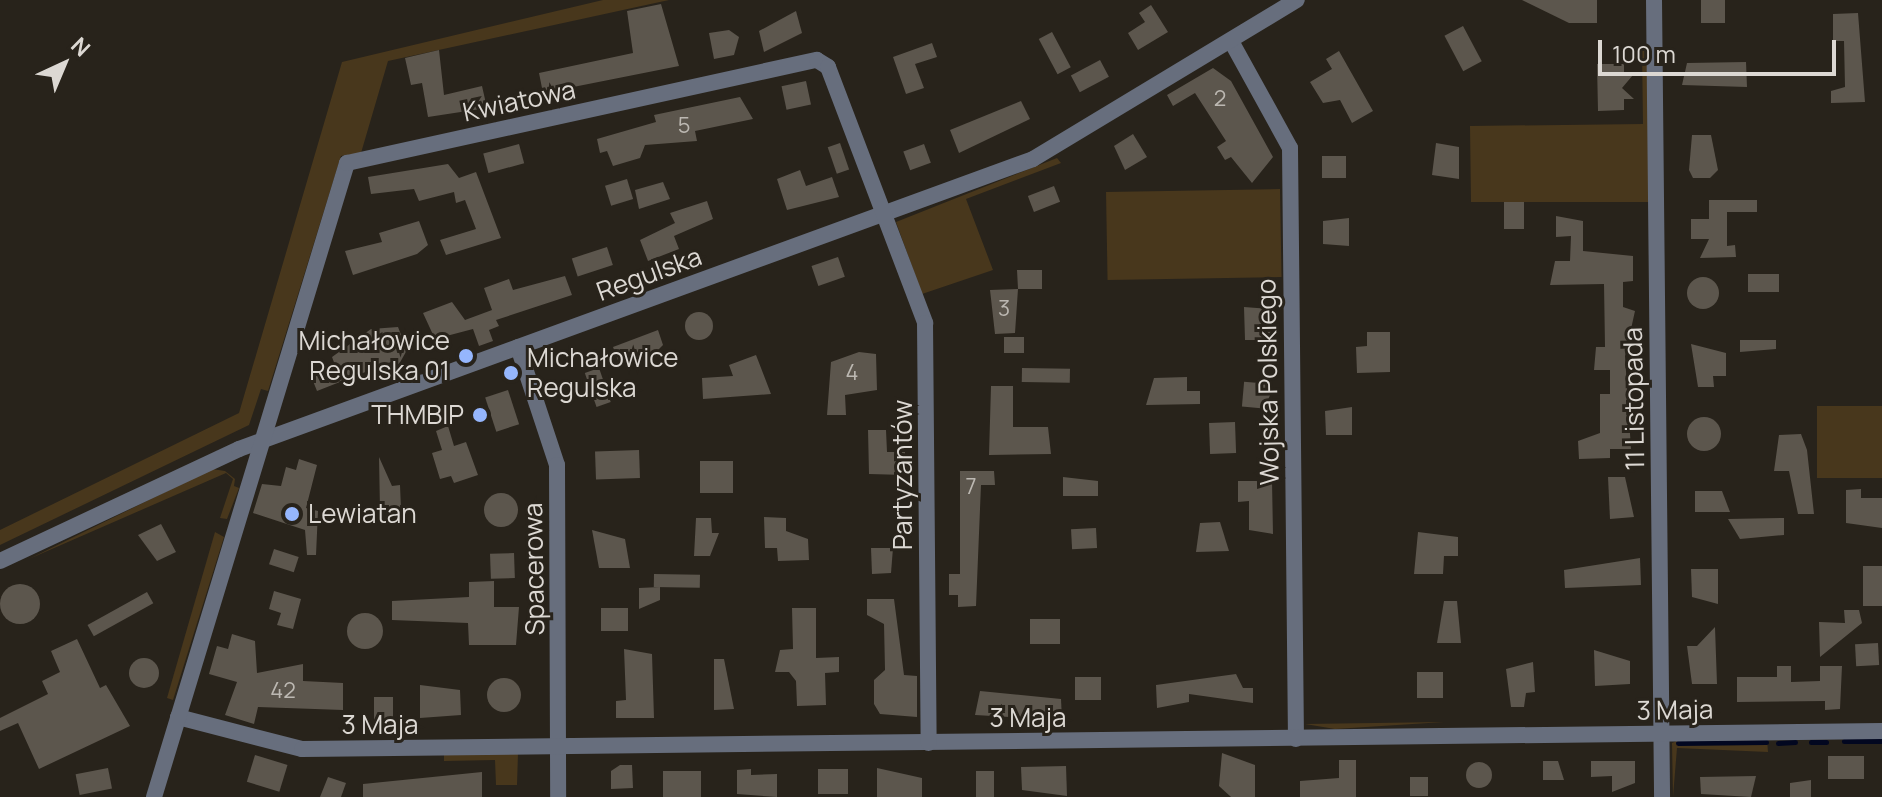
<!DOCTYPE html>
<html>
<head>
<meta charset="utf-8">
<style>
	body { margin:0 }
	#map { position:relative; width:1882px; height:797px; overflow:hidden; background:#28231b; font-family:Manrope,sans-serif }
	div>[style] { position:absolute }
	.green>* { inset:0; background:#48371c; transform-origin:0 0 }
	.stream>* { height:5px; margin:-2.5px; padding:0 2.5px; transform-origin:2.5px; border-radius:2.5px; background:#020720 }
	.building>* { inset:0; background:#5c564d; transform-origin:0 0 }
	.round { border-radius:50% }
	.street>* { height:16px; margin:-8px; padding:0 8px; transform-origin:8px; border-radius:8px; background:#676e7d }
	.dots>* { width:22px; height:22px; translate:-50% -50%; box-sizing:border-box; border:4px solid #28231b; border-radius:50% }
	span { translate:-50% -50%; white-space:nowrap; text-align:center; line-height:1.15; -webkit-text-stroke:6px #28231b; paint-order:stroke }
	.number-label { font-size:22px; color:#bcb8b2 }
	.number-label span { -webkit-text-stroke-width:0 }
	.street-label { font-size:26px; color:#dcd8d3 }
	.poi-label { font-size:26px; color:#dcd8d3 }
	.right { translate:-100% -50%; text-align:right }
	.left { translate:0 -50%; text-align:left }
	.north { position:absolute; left:24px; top:24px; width:80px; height:80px; -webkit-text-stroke:6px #28231b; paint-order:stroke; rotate:44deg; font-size:22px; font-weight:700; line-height:32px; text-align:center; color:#dcd8d3 }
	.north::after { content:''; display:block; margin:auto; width:28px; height:36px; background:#dcd8d3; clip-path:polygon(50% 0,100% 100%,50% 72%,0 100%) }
	.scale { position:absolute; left:1598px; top:40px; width:238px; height:36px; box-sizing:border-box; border:4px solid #dcd8d3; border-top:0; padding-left:10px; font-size:24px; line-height:28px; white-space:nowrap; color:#dcd8d3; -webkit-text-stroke:6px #28231b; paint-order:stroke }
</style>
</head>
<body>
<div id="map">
	<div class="green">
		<i style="clip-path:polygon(603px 0,669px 0,388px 61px,361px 153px,341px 156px,268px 391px,261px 389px,249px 425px,0 545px,0 530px,239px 413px,342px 62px)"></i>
		<i style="clip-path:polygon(1642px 51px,1649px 51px,1649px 202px,1471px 202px,1470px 126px,1643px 124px)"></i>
		<i style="clip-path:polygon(1057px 158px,1061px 163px,966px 199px,993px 270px,922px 294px,896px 222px)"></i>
		<i style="left:1280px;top:189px;width:88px;height:174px;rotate:89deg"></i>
		<i style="left:1817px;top:406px;width:65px;height:72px"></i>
		<i style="clip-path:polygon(212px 469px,225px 471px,235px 479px,234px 486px,239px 488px,227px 519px,220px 518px,233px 479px,226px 473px,29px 559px)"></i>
		<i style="clip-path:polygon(215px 532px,224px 537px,173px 700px,167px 698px)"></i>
		<i style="clip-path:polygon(1444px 722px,1335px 729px,1305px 724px)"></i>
		<i style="clip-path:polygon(1681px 739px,1767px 739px,1768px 752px,1677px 748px,1673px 797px,1672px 743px)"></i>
		<i style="clip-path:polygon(444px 754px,518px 754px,517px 785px,496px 785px,495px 760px,444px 761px)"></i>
	</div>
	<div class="stream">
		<i style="left:1844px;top:741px;width:38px"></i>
		<i style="left:1811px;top:742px;width:15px"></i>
		<i style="left:1678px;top:743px;width:88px;rotate:-0.7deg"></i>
		<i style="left:1778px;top:743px;width:17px;rotate:-3deg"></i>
	</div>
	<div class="building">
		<i style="clip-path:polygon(1522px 0,1597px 0,1597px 23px,1569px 23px)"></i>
		<i style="left:1701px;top:0;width:24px;height:23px"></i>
		<i style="clip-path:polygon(661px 4px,679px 66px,543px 93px,539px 73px,633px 53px,627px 11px)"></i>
		<i style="clip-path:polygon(1151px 5px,1168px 32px,1138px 50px,1128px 33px,1145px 22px,1139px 13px)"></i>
		<i style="clip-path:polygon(796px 11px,802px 33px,764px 52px,759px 31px)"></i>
		<i style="clip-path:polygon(1858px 13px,1865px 102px,1831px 103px,1831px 91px,1845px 87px,1844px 41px,1833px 41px,1833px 14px)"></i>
		<i style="left:1463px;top:26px;width:40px;height:21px;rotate:62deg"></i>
		<i style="clip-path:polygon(729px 30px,739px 37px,734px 55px,714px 59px,709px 33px)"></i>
		<i style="left:1052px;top:32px;width:40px;height:15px;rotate:62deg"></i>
		<i style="clip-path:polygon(932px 43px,937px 57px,915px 64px,924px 88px,906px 94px,893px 57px)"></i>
		<i style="clip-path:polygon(439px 50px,444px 95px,482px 86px,487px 108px,428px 117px,422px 83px,411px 85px,405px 58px)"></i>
		<i style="clip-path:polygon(1339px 51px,1373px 111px,1352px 123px,1340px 100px,1323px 103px,1310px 82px,1332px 69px,1326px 59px)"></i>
		<i style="left:1100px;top:60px;width:19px;height:33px;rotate:62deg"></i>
		<i style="clip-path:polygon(1746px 62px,1747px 87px,1682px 85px,1687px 63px)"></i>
		<i style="clip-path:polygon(1597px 64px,1624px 64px,1624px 75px,1633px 75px,1622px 88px,1634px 99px,1624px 99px,1624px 110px,1598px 111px)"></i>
		<i style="clip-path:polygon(1213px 68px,1231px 81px,1273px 157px,1252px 183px,1231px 157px,1225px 160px,1217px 147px,1226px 141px,1195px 93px,1173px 106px,1167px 95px)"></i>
		<i style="left:806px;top:81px;width:24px;height:25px;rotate:78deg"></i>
		<i style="clip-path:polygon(740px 97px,753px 119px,695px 131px,697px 141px,645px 145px,640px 158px,613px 166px,607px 151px,600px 153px,597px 139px,656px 122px,654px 115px)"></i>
		<i style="clip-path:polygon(1021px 101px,1030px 119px,959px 153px,950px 130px)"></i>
		<i style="clip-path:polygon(1133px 134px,1147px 157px,1125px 170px,1114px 146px)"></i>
		<i style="clip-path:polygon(1692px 135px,1711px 135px,1718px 170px,1710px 178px,1693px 178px,1689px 170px)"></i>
		<i style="left:840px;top:143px;width:28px;height:13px;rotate:71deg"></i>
		<i style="clip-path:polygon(1436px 143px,1459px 147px,1459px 179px,1432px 175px)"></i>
		<i style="left:519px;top:144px;width:20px;height:37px;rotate:75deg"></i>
		<i style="left:924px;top:144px;width:20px;height:22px;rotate:70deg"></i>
		<i style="left:1322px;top:156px;width:24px;height:22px"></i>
		<i style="clip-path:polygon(448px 164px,459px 178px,476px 172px,501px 238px,446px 255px,440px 240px,476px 229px,465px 200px,456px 203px,454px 192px,419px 201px,414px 189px,371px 194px,368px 177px)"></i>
		<i style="clip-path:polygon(800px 170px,806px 186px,832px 177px,839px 197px,787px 210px,777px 179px)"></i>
		<i style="left:627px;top:179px;width:21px;height:23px;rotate:73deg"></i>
		<i style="clip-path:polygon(663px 182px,670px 199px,639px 209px,635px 190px)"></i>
		<i style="left:1054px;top:186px;width:17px;height:28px;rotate:69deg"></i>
		<i style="clip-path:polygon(1709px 200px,1757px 200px,1757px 212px,1727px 212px,1727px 246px,1735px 245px,1736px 257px,1700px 258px,1709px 239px,1691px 239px,1691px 219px,1709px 219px)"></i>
		<i style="clip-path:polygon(707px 201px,713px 219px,674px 236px,679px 249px,648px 261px,640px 240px,675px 223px,670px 213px)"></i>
		<i style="left:1504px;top:202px;width:20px;height:27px"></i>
		<i style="clip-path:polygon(1556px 216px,1583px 221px,1583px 251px,1633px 256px,1633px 281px,1623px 282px,1623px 307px,1635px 311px,1625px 356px,1631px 449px,1610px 449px,1610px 458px,1579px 459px,1578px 441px,1600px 433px,1600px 394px,1610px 394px,1610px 370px,1594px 370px,1596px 347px,1605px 347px,1604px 284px,1550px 285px,1555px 261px,1570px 261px,1571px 236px,1556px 237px)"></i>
		<i style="clip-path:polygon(1349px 218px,1349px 246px,1323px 244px,1323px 221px)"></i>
		<i style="clip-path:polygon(419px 221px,428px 245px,417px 254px,353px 275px,345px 251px,382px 242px,379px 233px)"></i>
		<i style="left:607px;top:247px;width:19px;height:37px;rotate:72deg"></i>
		<i style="left:838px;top:257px;width:21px;height:28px;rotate:71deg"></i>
		<i style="clip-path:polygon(1017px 270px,1042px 270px,1042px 289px,1018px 289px,1015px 333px,995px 334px,990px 290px,1018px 289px)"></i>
		<i style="left:1748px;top:274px;width:31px;height:18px"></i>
		<i style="clip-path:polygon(565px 276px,572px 295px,496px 320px,499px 326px,489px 330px,493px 341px,479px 346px,473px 329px,435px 339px,423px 313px,452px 302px,465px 320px,492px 310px,484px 288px,509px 279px,513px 290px)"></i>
		<i class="round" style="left:1687px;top:277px;width:32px;height:32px"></i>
		<i style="clip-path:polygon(1244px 307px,1270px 309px,1273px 340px,1245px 340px)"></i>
		<i class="round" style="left:685px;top:312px;width:28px;height:28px"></i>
		<i style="clip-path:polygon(398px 327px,407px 350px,398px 366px,396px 360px,317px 391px,311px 376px,335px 365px,332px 357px,371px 329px)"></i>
		<i style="clip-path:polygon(658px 330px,663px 345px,656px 352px,620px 366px,613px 347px)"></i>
		<i style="clip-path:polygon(1367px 332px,1390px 332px,1390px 372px,1357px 373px,1356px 347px,1367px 346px)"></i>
		<i style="left:1004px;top:337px;width:20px;height:16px"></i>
		<i style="clip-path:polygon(1740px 340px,1776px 340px,1776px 349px,1740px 352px)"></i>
		<i style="clip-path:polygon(1691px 344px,1726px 353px,1726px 376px,1713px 376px,1714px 387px,1698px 387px)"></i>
		<i style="clip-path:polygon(859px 352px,876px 354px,877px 390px,845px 395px,846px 415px,827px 415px,831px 362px)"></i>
		<i style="clip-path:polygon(756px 355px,771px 394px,703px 399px,702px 378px,733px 376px,729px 365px)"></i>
		<i style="left:599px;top:368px;width:36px;height:15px;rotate:71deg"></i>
		<i style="left:1022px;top:368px;width:48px;height:14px;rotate:1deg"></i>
		<i style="clip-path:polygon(1187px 377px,1187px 391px,1200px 391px,1200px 404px,1146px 405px,1154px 378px)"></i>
		<i style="left:1271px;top:384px;width:25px;height:27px;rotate:95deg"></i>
		<i style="clip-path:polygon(991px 386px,1013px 386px,1013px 427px,1048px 427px,1051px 454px,989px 455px)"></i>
		<i style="left:508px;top:390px;width:36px;height:24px;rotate:72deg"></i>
		<i style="clip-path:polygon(1352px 407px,1352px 435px,1326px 435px,1325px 411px)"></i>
		<i class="round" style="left:1687px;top:417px;width:34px;height:34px"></i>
		<i style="left:1235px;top:422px;width:31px;height:26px;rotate:88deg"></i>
		<i style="clip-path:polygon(448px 426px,454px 446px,466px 442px,478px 475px,454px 483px,451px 476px,440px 479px,432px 453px,442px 450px,436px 431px)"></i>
		<i style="clip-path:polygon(868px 430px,886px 430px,887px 452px,905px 452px,905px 475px,869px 474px)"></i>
		<i style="clip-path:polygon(1801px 434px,1807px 450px,1814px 514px,1798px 514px,1789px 471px,1774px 471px,1779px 435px)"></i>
		<i style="left:639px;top:450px;width:28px;height:44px;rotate:88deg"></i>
		<i style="clip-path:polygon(379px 457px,392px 486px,400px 485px,401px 509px,380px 510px)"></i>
		<i style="clip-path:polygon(299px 459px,317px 465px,306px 508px,318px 511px,316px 555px,307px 555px,305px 530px,253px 513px,262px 484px,281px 486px,286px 467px,296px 470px)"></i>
		<i style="left:700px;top:461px;width:33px;height:32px"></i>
		<i style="clip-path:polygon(960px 471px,994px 471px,995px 485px,981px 485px,976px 606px,958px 607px,958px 595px,949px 595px,949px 574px,960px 574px)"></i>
		<i style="clip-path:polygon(1063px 477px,1098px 481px,1098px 496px,1063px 496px)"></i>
		<i style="clip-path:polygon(1608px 477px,1625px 477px,1634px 517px,1610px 519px)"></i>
		<i style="clip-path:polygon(1238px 481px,1272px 481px,1273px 534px,1249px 530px,1249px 501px,1238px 502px)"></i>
		<i style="clip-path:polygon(1861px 489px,1861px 498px,1882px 498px,1882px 528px,1846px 523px,1846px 490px)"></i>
		<i style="clip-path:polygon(1695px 491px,1722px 491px,1730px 512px,1695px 512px)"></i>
		<i class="round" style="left:484px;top:493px;width:34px;height:34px"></i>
		<i style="clip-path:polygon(764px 517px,786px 518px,786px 531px,808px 539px,809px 560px,778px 561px,777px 548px,765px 548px)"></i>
		<i style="clip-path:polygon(696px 518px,711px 518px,712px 533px,719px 533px,710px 556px,694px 556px)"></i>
		<i style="clip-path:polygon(1784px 518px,1784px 535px,1740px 539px,1728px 519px)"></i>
		<i style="clip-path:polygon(1220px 522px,1229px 551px,1196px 552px,1200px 523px)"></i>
		<i style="clip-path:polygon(161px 524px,176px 552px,157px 561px,138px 535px)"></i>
		<i style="left:1096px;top:528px;width:20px;height:25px;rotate:87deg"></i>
		<i style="clip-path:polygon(592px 530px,625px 539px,630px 568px,599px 568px)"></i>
		<i style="clip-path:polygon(1418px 532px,1458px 537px,1458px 556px,1444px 556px,1443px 574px,1414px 574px)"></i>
		<i style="clip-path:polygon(871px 548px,893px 548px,891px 573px,872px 574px)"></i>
		<i style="left:274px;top:549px;width:26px;height:16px;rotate:18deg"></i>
		<i style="left:514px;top:553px;width:25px;height:24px;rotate:88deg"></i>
		<i style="clip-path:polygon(1640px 558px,1641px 585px,1565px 588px,1564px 570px)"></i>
		<i style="left:1863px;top:566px;width:19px;height:40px"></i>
		<i style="clip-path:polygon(1691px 569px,1718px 569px,1718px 604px,1692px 597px)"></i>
		<i style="left:654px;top:574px;width:46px;height:13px;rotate:1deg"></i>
		<i style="clip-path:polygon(494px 581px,494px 607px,519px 607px,516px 645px,469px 645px,468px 623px,392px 620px,392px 601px,469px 597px,469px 582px)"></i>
		<i class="round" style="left:0;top:584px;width:40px;height:40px"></i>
		<i style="clip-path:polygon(660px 587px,660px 600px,639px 609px,639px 588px)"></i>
		<i style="clip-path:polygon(274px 591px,301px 599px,293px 629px,277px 625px,281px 613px,269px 609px)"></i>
		<i style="left:147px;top:592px;width:13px;height:68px;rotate:61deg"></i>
		<i style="clip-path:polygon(867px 599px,894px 599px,904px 675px,917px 676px,917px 717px,880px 714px,874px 704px,874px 680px,885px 670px,884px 624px,867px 615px)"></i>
		<i style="clip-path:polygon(1444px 601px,1457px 601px,1461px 643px,1437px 643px)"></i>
		<i style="left:601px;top:608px;width:27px;height:23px"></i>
		<i style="clip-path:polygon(792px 608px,816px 608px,816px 658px,839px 657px,839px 672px,825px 673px,826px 705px,797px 706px,796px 681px,789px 672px,775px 672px,780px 650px,793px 649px)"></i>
		<i style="clip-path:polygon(1844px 610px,1859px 610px,1862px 623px,1820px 657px,1819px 622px,1845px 623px)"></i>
		<i class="round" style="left:347px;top:613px;width:36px;height:36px"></i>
		<i style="left:1030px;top:619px;width:30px;height:25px"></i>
		<i style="clip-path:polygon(1715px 627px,1717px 684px,1692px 684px,1687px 646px,1697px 646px)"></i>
		<i style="clip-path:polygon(232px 634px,255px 641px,257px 673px,303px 664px,303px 681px,343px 683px,343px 710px,258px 707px,254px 724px,225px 715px,237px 682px,209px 674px,217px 646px,228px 649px)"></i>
		<i style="clip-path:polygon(77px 639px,100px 688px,106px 685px,130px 726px,39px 769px,18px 723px,0 731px,0 718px,48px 694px,42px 681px,60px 672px,51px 651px)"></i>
		<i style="left:1878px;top:643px;width:22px;height:23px;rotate:87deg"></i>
		<i style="clip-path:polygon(624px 649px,652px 654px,654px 718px,616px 718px,616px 701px,626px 700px)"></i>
		<i style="clip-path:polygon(1594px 650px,1630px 661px,1630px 684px,1595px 686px)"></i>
		<i class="round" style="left:129px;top:658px;width:30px;height:30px"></i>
		<i style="clip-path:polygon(714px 659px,724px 659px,734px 709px,714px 710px)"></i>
		<i style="clip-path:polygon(1533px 662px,1535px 692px,1526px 693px,1524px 707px,1511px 707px,1506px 669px)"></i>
		<i style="clip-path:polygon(1777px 666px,1791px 666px,1791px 682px,1820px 681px,1820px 666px,1842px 666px,1840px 709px,1825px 710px,1825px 701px,1737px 702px,1737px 677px,1777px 677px)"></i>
		<i style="left:1417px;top:672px;width:26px;height:26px"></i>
		<i style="clip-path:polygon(1236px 674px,1243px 688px,1253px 688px,1253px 703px,1189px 694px,1189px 702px,1157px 708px,1156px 685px)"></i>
		<i style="left:1075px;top:677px;width:26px;height:23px"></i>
		<i class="round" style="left:487px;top:678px;width:34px;height:34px"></i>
		<i style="clip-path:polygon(420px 685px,460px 690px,461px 715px,420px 718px)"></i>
		<i style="clip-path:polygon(980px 691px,1061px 699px,1062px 720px,975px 715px)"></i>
		<i style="left:374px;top:697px;width:19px;height:25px"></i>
		<i style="clip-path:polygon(1222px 753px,1255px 765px,1255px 797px,1231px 797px,1219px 786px)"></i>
		<i style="left:255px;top:755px;width:34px;height:28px;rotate:17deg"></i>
		<i style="left:1828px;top:756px;width:36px;height:23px"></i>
		<i style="clip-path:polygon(1339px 760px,1356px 760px,1356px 797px,1300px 797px,1300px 781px,1339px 778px)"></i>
		<i style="clip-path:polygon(1543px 761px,1558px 761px,1564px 780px,1543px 780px)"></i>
		<i style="clip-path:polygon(1591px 761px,1635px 761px,1635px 783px,1612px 792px,1612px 776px,1591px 777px)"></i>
		<i class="round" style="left:1466px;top:762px;width:26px;height:26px"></i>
		<i style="clip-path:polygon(620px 765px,632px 765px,633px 788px,611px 789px,611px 771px)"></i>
		<i style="clip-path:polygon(1066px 766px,1067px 796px,1022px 790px,1021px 767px)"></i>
		<i style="left:108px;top:768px;width:21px;height:33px;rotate:79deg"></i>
		<i style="clip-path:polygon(877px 768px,922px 778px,922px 797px,877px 797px)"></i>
		<i style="clip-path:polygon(751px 769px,751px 775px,777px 774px,777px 797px,737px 794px,737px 770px)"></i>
		<i style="left:818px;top:769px;width:30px;height:25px"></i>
		<i style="left:663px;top:771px;width:38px;height:26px"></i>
		<i style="left:976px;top:771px;width:18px;height:26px"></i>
		<i style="clip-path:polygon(482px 772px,482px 797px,363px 797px,363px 784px)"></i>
		<i style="clip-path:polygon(1756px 776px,1751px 797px,1701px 794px,1700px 777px)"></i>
		<i style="clip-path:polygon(328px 777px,346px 783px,341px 797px,320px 797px)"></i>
		<i style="left:1410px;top:777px;width:18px;height:19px"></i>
		<i style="clip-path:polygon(1811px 780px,1811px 797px,1790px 797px,1790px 783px)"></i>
	</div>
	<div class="street">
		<i style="left:1654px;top:0;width:797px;rotate:89.42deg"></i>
		<i style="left:1231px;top:41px;width:122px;rotate:61.1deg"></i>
		<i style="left:1290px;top:148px;width:591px;rotate:89.42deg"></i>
		<i style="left:518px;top:347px;width:124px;rotate:71.7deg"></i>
		<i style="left:557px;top:465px;width:332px;rotate:89.8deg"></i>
		<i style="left:0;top:561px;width:264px;rotate:-25.1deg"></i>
		<i style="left:239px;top:449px;width:845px;rotate:-20.06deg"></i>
		<i style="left:1033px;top:159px;width:308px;rotate:-31.1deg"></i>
		<i style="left:178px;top:717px;width:128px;rotate:14.5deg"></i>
		<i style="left:302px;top:749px;width:1580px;rotate:-0.65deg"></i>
		<i style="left:154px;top:797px;width:663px;rotate:-73.07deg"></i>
		<i style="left:347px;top:163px;width:481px;rotate:-12.4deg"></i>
		<i style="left:817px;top:60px;width:13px;rotate:32deg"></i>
		<i style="left:828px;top:67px;width:274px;rotate:69.2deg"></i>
		<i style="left:925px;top:323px;width:420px;rotate:89.5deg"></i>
	</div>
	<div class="dots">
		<i style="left:466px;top:356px;background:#95b6fd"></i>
		<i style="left:511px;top:373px;background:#95b6fd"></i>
		<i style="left:480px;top:415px;background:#95b6fd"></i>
		<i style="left:292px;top:514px;background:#95b6fd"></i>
	</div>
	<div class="number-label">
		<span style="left:1220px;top:99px">2</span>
		<span style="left:684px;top:126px">5</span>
		<span style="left:1004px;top:309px">3</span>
		<span style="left:852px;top:373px">4</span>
		<span style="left:971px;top:487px">7</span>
		<span style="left:283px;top:691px">42</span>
	</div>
	<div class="street-label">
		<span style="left:519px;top:101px;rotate:-12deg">Kwiatowa</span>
		<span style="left:649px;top:274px;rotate:-20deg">Regulska</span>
		<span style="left:1268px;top:382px;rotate:-91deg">Wojska Polskiego</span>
		<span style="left:1634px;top:399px;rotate:-91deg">11 Listopada</span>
		<span style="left:903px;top:475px;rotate:-90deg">Partyzantów</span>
		<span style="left:534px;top:569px;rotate:-91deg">Spacerowa</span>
		<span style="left:1675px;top:710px;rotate:-1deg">3 Maja</span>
		<span style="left:1028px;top:718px">3 Maja</span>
		<span style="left:380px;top:725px">3 Maja</span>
	</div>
	<div class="poi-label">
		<span class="right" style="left:450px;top:356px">Michałowice<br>Regulska 01</span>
		<span class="left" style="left:527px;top:373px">Michałowice<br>Regulska</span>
		<span class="right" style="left:464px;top:415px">THMBIP</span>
		<span class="left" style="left:308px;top:514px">Lewiatan</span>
	</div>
	<div class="north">N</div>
	<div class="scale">100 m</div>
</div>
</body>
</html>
